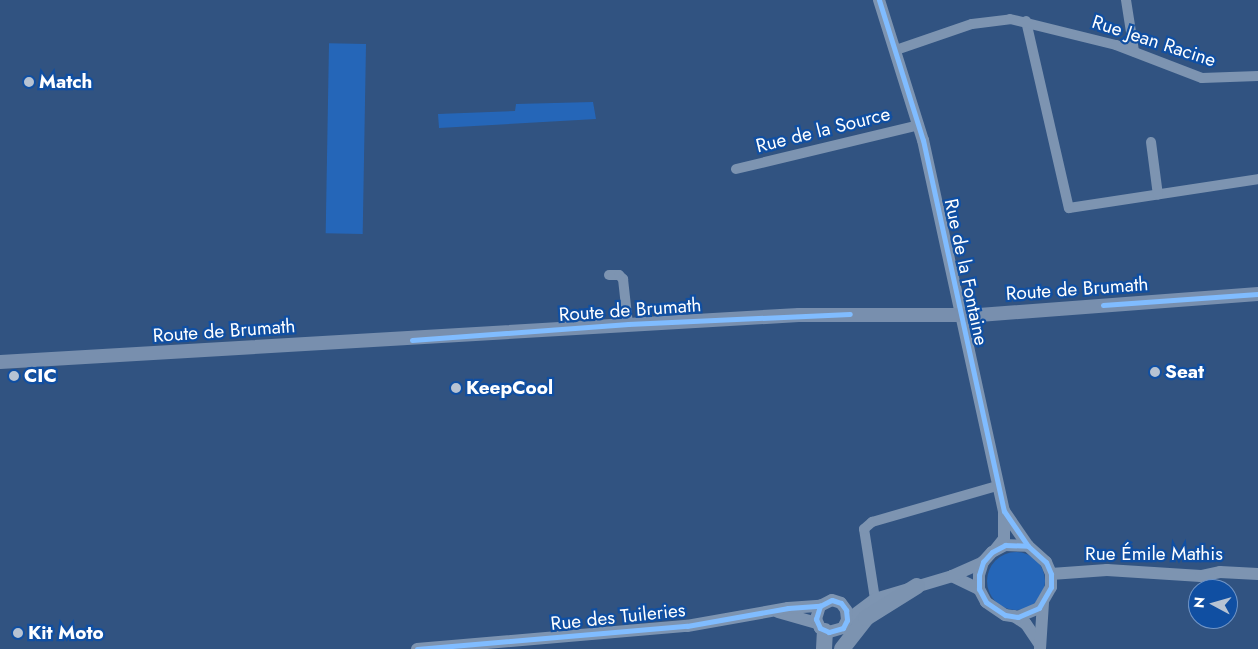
<!DOCTYPE html>
<html>
<head>
<meta charset="utf-8">
<style>
	body { margin:0 }
	#map { position:relative; width:1258px; height:649px; overflow:hidden; background:#315381; font-family:Jost,sans-serif }
	div>[style] { position:absolute }
	.green>* { inset:0; background:#2566b8; transform-origin:0 0 }
	.round { border-radius:50% }
	.minor>* { height:10px; margin:-5px; padding:0 5px; transform-origin:5px; border-radius:5px; background:#7d94b1 }
	.tertiary>* { height:12px; margin:-6px; padding:0 6px; transform-origin:6px; border-radius:6px; background:#7d94b1 }
	.secondary>* { height:14px; margin:-7px; padding:0 7px; transform-origin:7px; border-radius:7px; background:#788fae }
	.trunk>* { height:16px; margin:-8px; padding:0 8px; transform-origin:8px; border-radius:8px; background:#7c93b0 }
	.cycleway>* { height:5px; margin:-2.5px; padding:0 2.5px; transform-origin:2.5px; border-radius:2.5px; background:#80bcff }
	.dots>* { width:14px; height:14px; translate:-50% -50%; box-sizing:border-box; border:2px solid #104fa2; border-radius:50% }
	span { translate:-50% -50%; white-space:nowrap; text-align:center; line-height:1.15; -webkit-text-stroke:4.5px #104fa2; paint-order:stroke }
	.street-label { font-size:19px; color:#fff }
	.poi-label { font-size:19px; color:#fff; font-weight:700 }
	.left { translate:0 -50%; text-align:left }
	.north { position:absolute; left:1188px; top:579px; width:50px; height:50px; box-sizing:border-box; background:#104fa2; border:1px solid #7095c7; border-radius:50%; rotate:276deg; font-size:14px; font-weight:700; line-height:20px; text-align:center; color:#fff }
	.north::after { content:''; display:block; margin:auto; width:18px; height:22px; background:#b7c3d3; clip-path:polygon(50% 0,100% 100%,50% 72%,0 100%) }
</style>
</head>
<body>
<div id="map">
	<div class="green">
		<i style="left:366px;top:44px;width:190px;height:37px;rotate:91deg"></i>
		<i style="clip-path:polygon(593px 102px,596px 119px,439px 128px,438px 114px,515px 111px,516px 104px)"></i>
		<i class="round" style="left:987px;top:552px;width:58px;height:58px"></i>
	</div>
	<div class="minor">
		<i style="left:1126px;top:0;width:52px;rotate:81.1deg"></i>
		<i style="left:1026px;top:21px;width:192px;rotate:77.1deg"></i>
		<i style="left:1069px;top:208px;width:191px;rotate:-8.7deg"></i>
		<i style="left:896px;top:50px;width:80px;rotate:-18.9deg"></i>
		<i style="left:972px;top:24px;width:38px;rotate:-7deg"></i>
		<i style="left:1010px;top:19px;width:109px;rotate:13.8deg"></i>
		<i style="left:1116px;top:45px;width:92px;rotate:21deg"></i>
		<i style="left:1202px;top:78px;width:56px;rotate:-2deg"></i>
		<i style="left:1151px;top:142px;width:53px;rotate:82.5deg"></i>
		<i style="left:736px;top:169px;width:188px;rotate:-13.5deg"></i>
		<i style="left:609px;top:275px;width:10px"></i>
		<i style="left:619px;top:275px;width:6px;rotate:45deg"></i>
		<i style="left:623px;top:279px;width:45px;rotate:83.7deg"></i>
		<i style="left:875px;top:599px;width:71px;rotate:-98.9deg"></i>
		<i style="left:864px;top:529px;width:11px;rotate:-41deg"></i>
		<i style="left:872px;top:522px;width:130px;rotate:-16.1deg"></i>
	</div>
	<div class="tertiary">
		<i style="left:879px;top:0;width:147px;rotate:72.6deg"></i>
		<i style="left:923px;top:140px;width:380px;rotate:77.7deg"></i>
		<i style="left:1004px;top:511px;width:42px;rotate:55.6deg"></i>
		<i style="left:1028px;top:546px;width:24px;rotate:42deg"></i>
		<i style="left:1046px;top:562px;width:13px;rotate:67deg"></i>
		<i style="left:1051px;top:574px;width:13px;rotate:90deg"></i>
		<i style="left:1051px;top:587px;width:24px;rotate:120deg"></i>
		<i style="left:1039px;top:608px;width:23px;rotate:157deg"></i>
		<i style="left:1018px;top:617px;width:13px;rotate:-171deg"></i>
		<i style="left:1005px;top:615px;width:23px;rotate:-146deg"></i>
		<i style="left:986px;top:602px;width:15px;rotate:-118deg"></i>
		<i style="left:979px;top:589px;width:14px;rotate:-90deg"></i>
		<i style="left:979px;top:575px;width:14px;rotate:-73deg"></i>
		<i style="left:983px;top:562px;width:13px;rotate:-48deg"></i>
		<i style="left:992px;top:552px;width:15px;rotate:-28deg"></i>
		<i style="left:1005px;top:545px;width:23px;rotate:2deg"></i>
		<i style="left:995px;top:550px;width:14px;rotate:-51deg"></i>
		<i style="left:1004px;top:539px;width:26px;rotate:-90deg"></i>
		<i style="left:1051px;top:574px;width:56px;rotate:-4.1deg"></i>
		<i style="left:1107px;top:570px;width:94px;rotate:3.7deg"></i>
		<i style="left:1201px;top:576px;width:19px;rotate:-12deg"></i>
		<i style="left:1220px;top:572px;width:38px;rotate:3deg"></i>
		<i style="left:952px;top:576px;width:30px;rotate:26deg"></i>
		<i style="left:778px;top:612px;width:41px;rotate:15.8deg"></i>
		<i style="left:1014px;top:616px;width:14px;rotate:34deg"></i>
		<i style="left:1026px;top:624px;width:25px;rotate:56deg"></i>
		<i style="left:847px;top:620px;width:35px;rotate:-37deg"></i>
		<i style="left:875px;top:599px;width:80px;rotate:-16.6deg"></i>
		<i style="left:952px;top:576px;width:34px;rotate:-24deg"></i>
		<i style="left:417px;top:649px;width:271px;rotate:-4.9deg"></i>
		<i style="left:687px;top:626px;width:103px;rotate:-10.1deg"></i>
		<i style="left:788px;top:608px;width:32px;rotate:-4deg"></i>
		<i style="left:820px;top:606px;width:13px;rotate:-27deg"></i>
		<i style="left:832px;top:600px;width:9px;rotate:18deg"></i>
		<i style="left:841px;top:603px;width:9px;rotate:54deg"></i>
		<i style="left:846px;top:610px;width:10px;rotate:84deg"></i>
		<i style="left:847px;top:620px;width:9px;rotate:117deg"></i>
		<i style="left:843px;top:628px;width:15px;rotate:164deg"></i>
		<i style="left:829px;top:632px;width:10px;rotate:-156deg"></i>
		<i style="left:820px;top:628px;width:10px;rotate:-114deg"></i>
		<i style="left:816px;top:619px;width:14px;rotate:-73deg"></i>
		<i style="left:1040px;top:649px;width:46px;rotate:-86.3deg"></i>
	</div>
	<div class="secondary">
		<i style="left:0;top:362px;width:800px;rotate:-3.37deg"></i>
		<i style="left:799px;top:315px;width:180px"></i>
		<i style="left:979px;top:315px;width:280px;rotate:-4.3deg"></i>
	</div>
	<div class="trunk">
		<i style="left:824px;top:649px;width:18px;rotate:-87deg"></i>
		<i style="left:842px;top:649px;width:39px;rotate:-52deg"></i>
		<i style="left:866px;top:618px;width:60px;rotate:-32.1deg"></i>
	</div>
	<div class="cycleway">
		<i style="left:879px;top:0;width:147px;rotate:72.6deg"></i>
		<i style="left:923px;top:140px;width:380px;rotate:77.7deg"></i>
		<i style="left:1004px;top:511px;width:42px;rotate:55.6deg"></i>
		<i style="left:1028px;top:546px;width:24px;rotate:42deg"></i>
		<i style="left:1046px;top:562px;width:13px;rotate:67deg"></i>
		<i style="left:1051px;top:574px;width:13px;rotate:90deg"></i>
		<i style="left:1051px;top:587px;width:24px;rotate:120deg"></i>
		<i style="left:1039px;top:608px;width:23px;rotate:157deg"></i>
		<i style="left:1018px;top:617px;width:13px;rotate:-171deg"></i>
		<i style="left:1005px;top:615px;width:23px;rotate:-146deg"></i>
		<i style="left:986px;top:602px;width:15px;rotate:-118deg"></i>
		<i style="left:979px;top:589px;width:14px;rotate:-90deg"></i>
		<i style="left:979px;top:575px;width:14px;rotate:-73deg"></i>
		<i style="left:983px;top:562px;width:13px;rotate:-48deg"></i>
		<i style="left:992px;top:552px;width:15px;rotate:-28deg"></i>
		<i style="left:1005px;top:545px;width:23px;rotate:2deg"></i>
		<i style="left:1103px;top:305px;width:155px;rotate:-4.1deg"></i>
		<i style="left:412px;top:340px;width:217px;rotate:-4.2deg"></i>
		<i style="left:628px;top:324px;width:222px;rotate:-2.6deg"></i>
		<i style="left:417px;top:649px;width:271px;rotate:-4.9deg"></i>
		<i style="left:687px;top:626px;width:103px;rotate:-10.1deg"></i>
		<i style="left:788px;top:608px;width:32px;rotate:-4deg"></i>
		<i style="left:820px;top:606px;width:13px;rotate:-27deg"></i>
		<i style="left:832px;top:600px;width:9px;rotate:18deg"></i>
		<i style="left:841px;top:603px;width:9px;rotate:54deg"></i>
		<i style="left:846px;top:610px;width:10px;rotate:84deg"></i>
		<i style="left:847px;top:620px;width:9px;rotate:117deg"></i>
		<i style="left:843px;top:628px;width:15px;rotate:164deg"></i>
		<i style="left:829px;top:632px;width:10px;rotate:-156deg"></i>
		<i style="left:820px;top:628px;width:10px;rotate:-114deg"></i>
		<i style="left:816px;top:619px;width:14px;rotate:-73deg"></i>
	</div>
	<div class="dots">
		<i style="left:29px;top:82px;background:#b7c3d3"></i>
		<i style="left:1155px;top:372px;background:#b7c3d3"></i>
		<i style="left:14px;top:376px;background:#b7c3d3"></i>
		<i style="left:456px;top:388px;background:#b7c3d3"></i>
		<i style="left:18px;top:633px;background:#b7c3d3"></i>
	</div>
	<div class="street-label">
		<span style="left:1154px;top:41px;rotate:18deg">Rue Jean Racine</span>
		<span style="left:823px;top:130px;rotate:-14deg">Rue de la Source</span>
		<span style="left:966px;top:272px;rotate:78deg">Rue de la Fontaine</span>
		<span style="left:1077px;top:289px;rotate:-4deg">Route de Brumath</span>
		<span style="left:630px;top:310px;rotate:-4deg">Route de Brumath</span>
		<span style="left:224px;top:331px;rotate:-4deg">Route de Brumath</span>
		<span style="left:1154px;top:554px">Rue Émile Mathis</span>
		<span style="left:618px;top:617px;rotate:-6deg">Rue des Tuileries</span>
	</div>
	<div class="poi-label">
		<span class="left" style="left:39px;top:82px">Match</span>
		<span class="left" style="left:1165px;top:372px">Seat</span>
		<span class="left" style="left:24px;top:376px">CIC</span>
		<span class="left" style="left:466px;top:388px">KeepCool</span>
		<span class="left" style="left:28px;top:633px">Kit Moto</span>
	</div>
	<div class="north">N</div>
</div>
</body>
</html>
